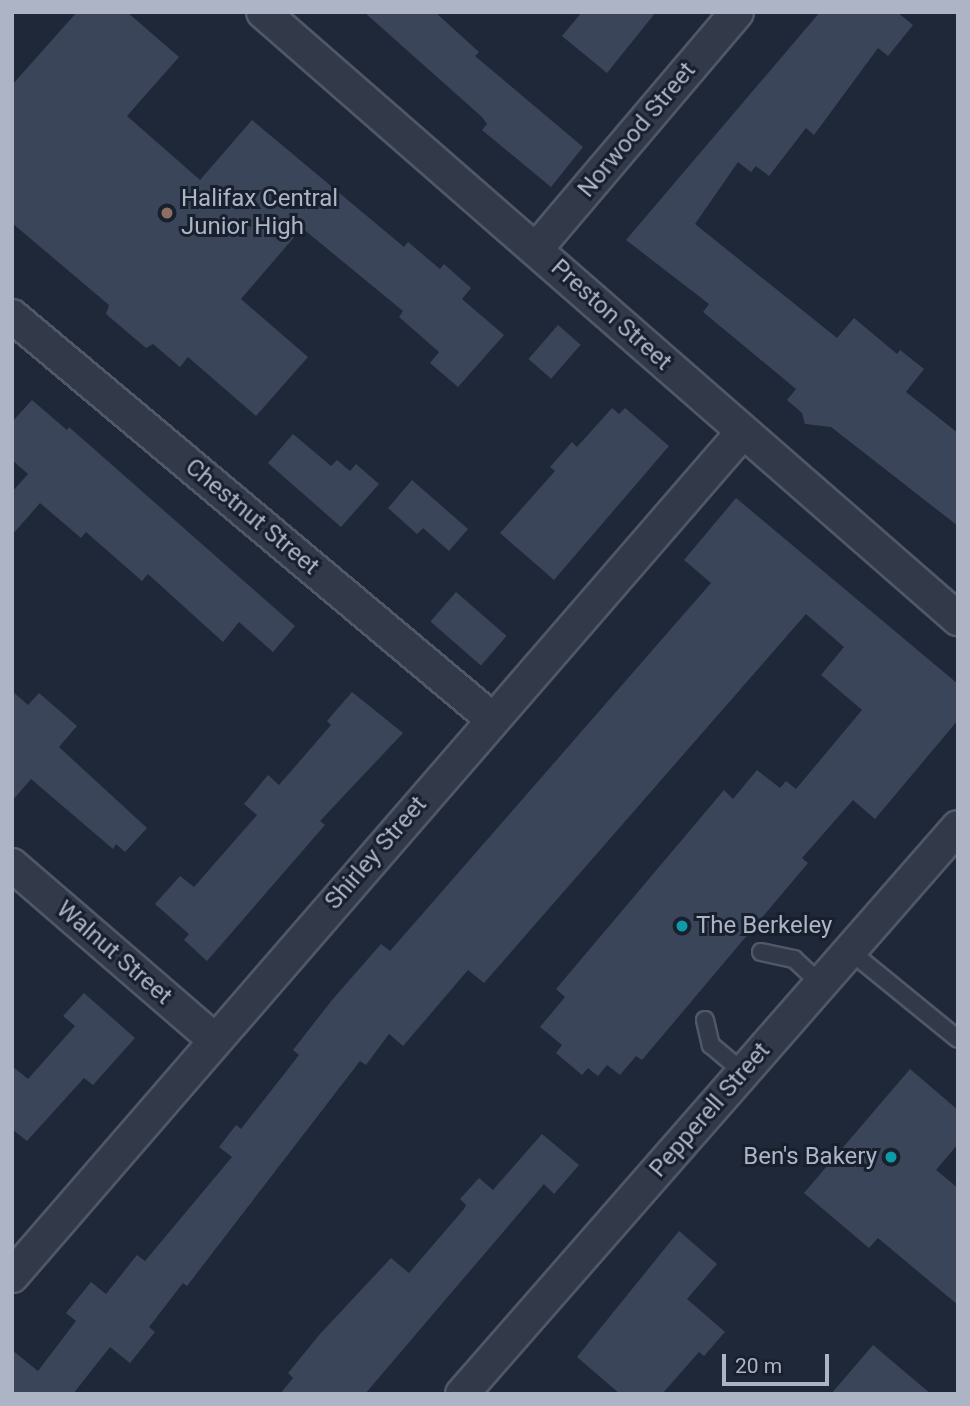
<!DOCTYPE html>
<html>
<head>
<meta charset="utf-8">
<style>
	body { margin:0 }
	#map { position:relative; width:970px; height:1406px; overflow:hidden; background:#1f2838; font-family:Roboto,sans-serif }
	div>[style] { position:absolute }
	.building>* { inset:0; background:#3a4559; transform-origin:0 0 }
	.roads { filter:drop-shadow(2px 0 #505767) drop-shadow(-2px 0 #505767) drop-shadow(0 2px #505767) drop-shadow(0 -2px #505767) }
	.service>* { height:16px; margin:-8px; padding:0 8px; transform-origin:8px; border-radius:8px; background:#323a49 }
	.minor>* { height:32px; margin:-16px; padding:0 16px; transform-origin:16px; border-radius:16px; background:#323a49 }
	.dots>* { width:19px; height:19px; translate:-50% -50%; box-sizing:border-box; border:4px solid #181f2d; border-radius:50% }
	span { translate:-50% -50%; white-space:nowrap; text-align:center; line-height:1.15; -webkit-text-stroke:6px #181f2d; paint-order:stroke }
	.street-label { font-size:24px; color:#acb4c6 }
	.poi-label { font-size:24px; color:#acb4c6 }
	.left { translate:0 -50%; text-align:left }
	.right { translate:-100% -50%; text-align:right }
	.frame { position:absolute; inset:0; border:14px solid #acb4c6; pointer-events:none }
	.scale { position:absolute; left:722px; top:1354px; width:107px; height:32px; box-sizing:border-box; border:4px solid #acb4c6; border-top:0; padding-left:9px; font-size:21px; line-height:24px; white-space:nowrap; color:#acb4c6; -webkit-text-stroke:5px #181f2d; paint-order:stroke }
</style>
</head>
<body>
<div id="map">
	<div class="building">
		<i style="clip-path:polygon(77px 12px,127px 12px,179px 57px,127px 116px,200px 180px,252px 120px,404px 247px,408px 242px,440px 269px,444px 264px,471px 288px,462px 299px,504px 335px,458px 387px,430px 363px,439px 352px,399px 317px,403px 311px,302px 228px,241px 299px,308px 357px,256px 416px,188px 357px,180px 367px,153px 344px,146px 348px,106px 314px,109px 305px,12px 223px,12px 85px)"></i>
		<i style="clip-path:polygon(364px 12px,435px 12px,479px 52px,475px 56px,583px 147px,551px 187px,482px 130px,487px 124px,482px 117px)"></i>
		<i style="clip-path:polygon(582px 12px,656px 12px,607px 73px,562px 36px)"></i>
		<i style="clip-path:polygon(820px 12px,897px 12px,913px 25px,888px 56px,878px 48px,814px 135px,806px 128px,769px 176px,756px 166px,751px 172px,738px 162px,695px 224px,837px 338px,854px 318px,897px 354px,900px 350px,924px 369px,906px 392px,958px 433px,958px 526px,831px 427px,805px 424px,802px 413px,787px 400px,796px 389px,703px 312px,709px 304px,626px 240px)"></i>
		<i style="left:558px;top:325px;width:30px;height:45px;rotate:41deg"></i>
		<i style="clip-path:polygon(32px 400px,67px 430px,69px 427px,295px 626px,273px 652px,239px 622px,223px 642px,148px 574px,142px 581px,86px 532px,81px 538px,40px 503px,12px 535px,12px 492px,28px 474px,12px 460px,12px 422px)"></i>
		<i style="clip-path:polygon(612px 408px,619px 414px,625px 408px,669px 446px,554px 580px,500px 533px,555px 471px,550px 467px,572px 442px,577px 447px)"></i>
		<i style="clip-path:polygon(293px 434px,331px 466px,337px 460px,350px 471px,356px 464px,379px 484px,341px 527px,268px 463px)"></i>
		<i style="clip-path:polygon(412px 480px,468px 529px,449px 551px,423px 528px,417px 534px,388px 508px)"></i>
		<i style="clip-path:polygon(736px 498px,958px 684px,958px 720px,875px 819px,853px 800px,802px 858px,808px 863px,642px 1060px,636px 1056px,620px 1075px,607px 1065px,598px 1076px,588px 1068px,582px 1075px,556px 1053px,562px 1045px,540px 1027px,565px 997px,556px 989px,724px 790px,733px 799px,757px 770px,780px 788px,786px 781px,796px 789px,862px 710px,821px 675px,844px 647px,806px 614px,484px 983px,468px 970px,403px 1046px,389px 1034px,366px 1065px,360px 1061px,187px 1286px,183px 1283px,149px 1327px,155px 1332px,130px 1363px,110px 1347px,73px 1394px,12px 1394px,12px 1350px,38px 1371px,76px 1321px,66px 1313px,91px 1282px,106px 1294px,137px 1255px,145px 1261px,232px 1157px,219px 1147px,236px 1125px,241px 1129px,299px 1055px,293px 1050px,332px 1000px,381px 944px,390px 951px,711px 583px,684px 560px)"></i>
		<i style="left:456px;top:592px;width:67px;height:39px;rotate:41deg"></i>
		<i style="clip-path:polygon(12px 691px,28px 705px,39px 693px,77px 726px,59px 747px,147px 828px,125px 852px,116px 844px,113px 849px,31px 779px,12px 801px)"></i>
		<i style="clip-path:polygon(352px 692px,403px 733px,320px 821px,325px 825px,207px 961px,184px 940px,189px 934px,155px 904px,180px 876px,194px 887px,257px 815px,244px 804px,268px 775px,279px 785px,331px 725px,327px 721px)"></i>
		<i style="clip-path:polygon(84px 993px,135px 1038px,93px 1085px,84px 1078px,27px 1141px,12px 1129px,12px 1066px,28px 1079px,75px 1026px,63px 1016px)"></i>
		<i style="clip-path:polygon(910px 1069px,958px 1110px,958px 1144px,936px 1170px,958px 1188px,958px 1305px,878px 1238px,869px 1248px,804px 1193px)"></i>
		<i style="clip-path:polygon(542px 1134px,579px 1165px,554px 1194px,544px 1184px,365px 1394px,280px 1394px,293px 1378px,288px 1373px,320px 1334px,391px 1258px,409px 1273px,464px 1209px,466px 1205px,460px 1199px,479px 1178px,493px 1190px)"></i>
		<i style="clip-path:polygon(679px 1231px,717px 1264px,687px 1299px,725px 1332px,704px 1356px,699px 1352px,662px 1394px,620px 1394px,577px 1357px)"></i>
		<i style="clip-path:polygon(873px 1345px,931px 1394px,831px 1394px)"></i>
	</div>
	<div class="roads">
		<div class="service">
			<i style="left:850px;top:951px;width:139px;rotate:39.2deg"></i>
			<i style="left:761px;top:952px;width:34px;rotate:12deg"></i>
			<i style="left:794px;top:959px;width:37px;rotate:43deg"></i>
			<i style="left:705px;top:1020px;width:26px;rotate:77deg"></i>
			<i style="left:711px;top:1045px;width:42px;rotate:40.2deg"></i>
		</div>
		<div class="minor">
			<i style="left:263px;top:12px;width:923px;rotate:41.13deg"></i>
			<i style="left:537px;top:248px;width:309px;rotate:-49.7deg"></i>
			<i style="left:12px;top:316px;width:625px;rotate:40.01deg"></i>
			<i style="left:12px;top:865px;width:268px;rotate:40.8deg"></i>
			<i style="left:12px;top:1276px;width:1115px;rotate:-49.11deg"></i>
			<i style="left:462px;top:1394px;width:753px;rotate:-48.82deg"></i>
		</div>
	</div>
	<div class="dots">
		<i style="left:167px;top:213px;background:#8d6e63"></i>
		<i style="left:682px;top:926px;background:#0f9aa8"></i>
		<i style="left:891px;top:1157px;background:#0f9aa8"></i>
	</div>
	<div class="street-label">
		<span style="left:637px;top:130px;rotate:-50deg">Norwood Street</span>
		<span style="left:611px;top:315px;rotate:42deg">Preston Street</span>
		<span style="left:252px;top:517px;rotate:40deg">Chestnut Street</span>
		<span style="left:376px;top:853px;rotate:-49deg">Shirley Street</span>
		<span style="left:114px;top:953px;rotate:41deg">Walnut Street</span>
		<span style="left:710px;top:1110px;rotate:-49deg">Pepperell Street</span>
	</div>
	<div class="poi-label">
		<span class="left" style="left:181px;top:213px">Halifax Central<br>Junior High</span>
		<span class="left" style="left:696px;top:926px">The Berkeley</span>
		<span class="right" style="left:877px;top:1157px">Ben's Bakery</span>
	</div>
	<div class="frame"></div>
	<div class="scale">20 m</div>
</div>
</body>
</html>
